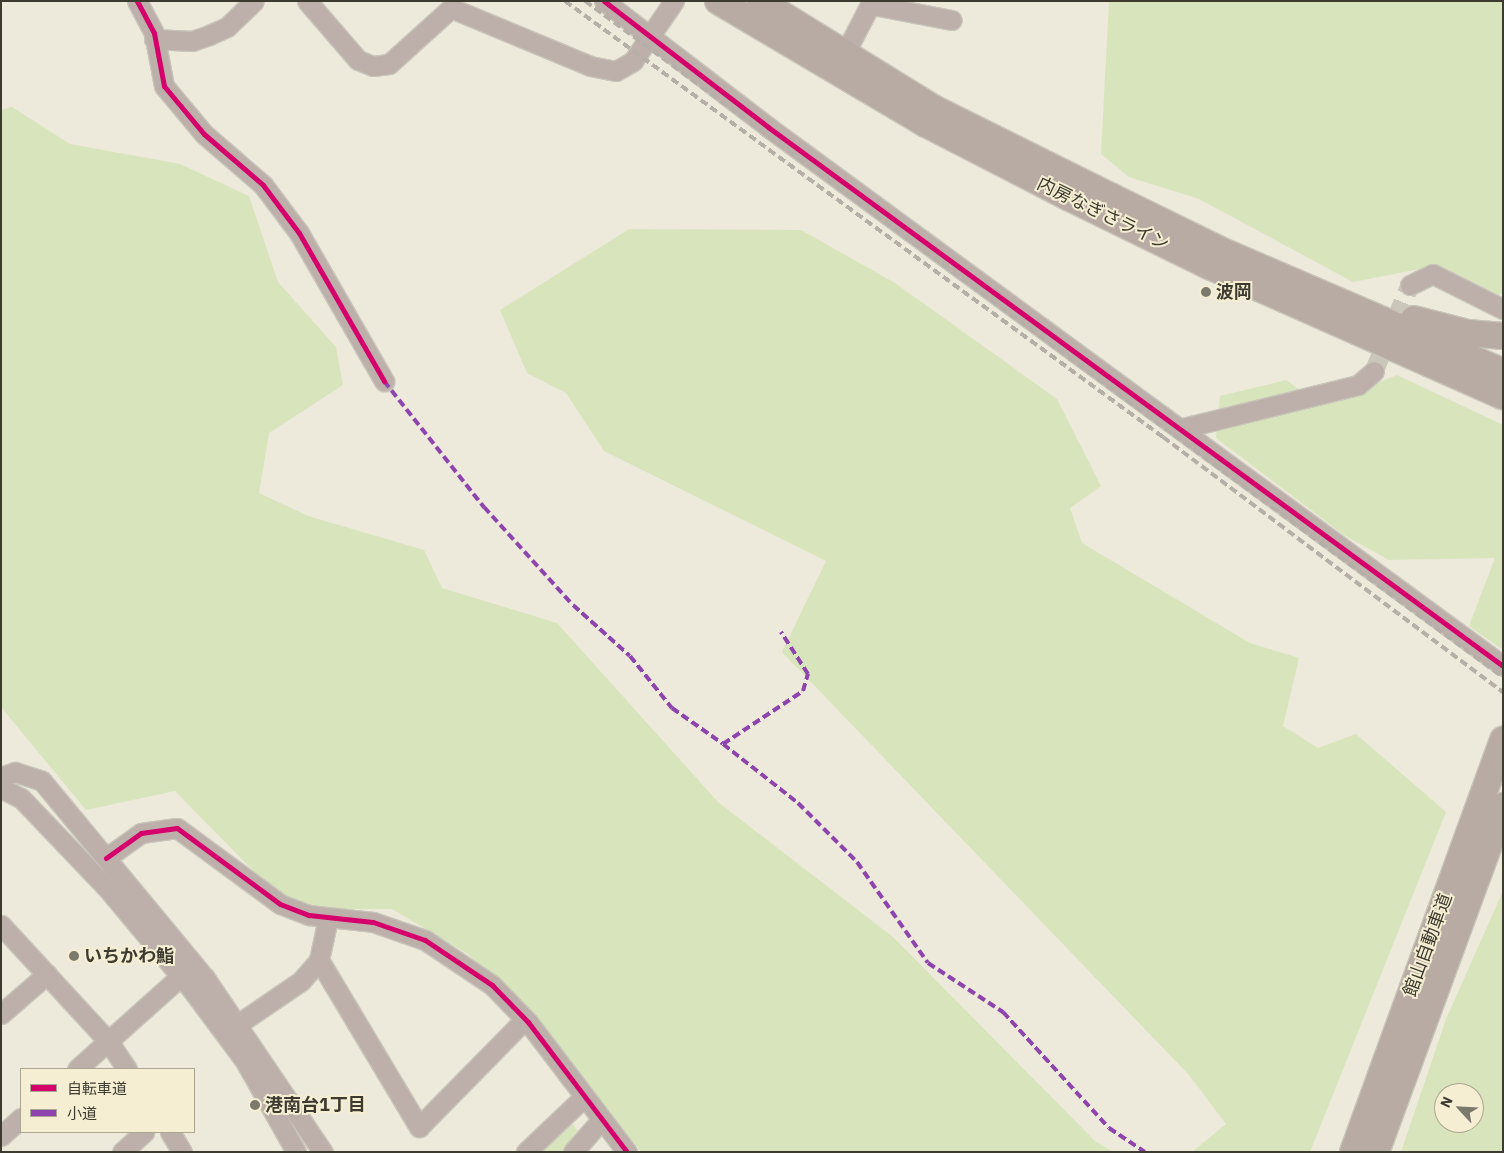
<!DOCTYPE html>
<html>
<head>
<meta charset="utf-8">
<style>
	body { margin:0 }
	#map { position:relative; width:1504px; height:1153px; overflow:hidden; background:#ede9db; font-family:"IBM Plex Sans","Noto Sans JP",sans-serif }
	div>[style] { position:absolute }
	.green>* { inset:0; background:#d8e5bc }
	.minor-tunnel>* { height:19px; margin-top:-9.5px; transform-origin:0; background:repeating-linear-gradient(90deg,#cac6b9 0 19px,transparent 0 28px) }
	.roads { filter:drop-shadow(1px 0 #c8c5ba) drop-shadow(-1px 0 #c8c5ba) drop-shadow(0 1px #c8c5ba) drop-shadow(0 -1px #c8c5ba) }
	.minor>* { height:19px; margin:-9.5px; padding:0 9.5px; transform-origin:9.5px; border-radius:9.5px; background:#bdb0ab }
	.highway>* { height:26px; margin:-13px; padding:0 13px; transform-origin:13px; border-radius:13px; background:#b8aba4 }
	.rail>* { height:4px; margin-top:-2px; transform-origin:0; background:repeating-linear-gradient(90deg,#b6afa8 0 8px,transparent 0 12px) }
	.quiet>* { height:4px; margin-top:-2px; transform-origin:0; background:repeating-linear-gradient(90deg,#8e44ad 0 8px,transparent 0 12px) }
	.cycleway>* { height:5px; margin:-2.5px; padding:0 2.5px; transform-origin:2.5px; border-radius:2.5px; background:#d6006c }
	.dots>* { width:14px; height:14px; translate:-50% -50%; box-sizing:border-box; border:2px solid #f5eed3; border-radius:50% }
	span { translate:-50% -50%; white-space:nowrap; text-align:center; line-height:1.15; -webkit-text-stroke:4px #f5eed3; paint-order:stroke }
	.street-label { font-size:18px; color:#3d3b30 }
	.poi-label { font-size:18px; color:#3d3b30; font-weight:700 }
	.left { translate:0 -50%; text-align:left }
	.frame { position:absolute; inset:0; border:2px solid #3d3b30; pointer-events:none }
	.legend { position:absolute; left:20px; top:1068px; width:175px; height:65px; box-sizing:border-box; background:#f5eed3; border:1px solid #aba692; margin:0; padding:6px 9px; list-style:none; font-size:15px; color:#3d3b30 }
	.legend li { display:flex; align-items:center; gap:10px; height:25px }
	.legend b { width:25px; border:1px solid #aba692 }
	.north { position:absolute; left:1434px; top:1083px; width:50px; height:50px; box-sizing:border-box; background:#f5eed3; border:1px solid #aba692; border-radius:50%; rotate:295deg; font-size:14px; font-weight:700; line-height:20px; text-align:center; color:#3d3b30 }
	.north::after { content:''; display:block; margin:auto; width:18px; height:22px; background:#7b786c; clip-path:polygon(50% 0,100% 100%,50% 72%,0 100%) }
</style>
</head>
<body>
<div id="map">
	<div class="green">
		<i style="clip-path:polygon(1109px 1px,1503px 1px,1503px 292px,1479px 309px,1420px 269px,1353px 282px,1199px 199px,1129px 177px,1101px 154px)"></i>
		<i style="clip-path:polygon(12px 107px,70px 144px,180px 164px,249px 196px,278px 282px,336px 347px,343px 385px,269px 433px,259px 493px,308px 516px,424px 550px,442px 588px,557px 623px,718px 802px,893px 937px,1096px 1142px,1114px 1152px,641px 1152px,522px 1006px,468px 954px,392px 909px,291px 909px,175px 791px,86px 810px,1px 707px,1px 110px)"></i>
		<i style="clip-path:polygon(629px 229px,801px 230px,895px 283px,1057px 399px,1101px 486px,1070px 508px,1082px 543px,1250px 643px,1299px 658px,1283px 726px,1318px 748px,1356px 734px,1446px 812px,1310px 1152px,1192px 1152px,1226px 1124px,1189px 1075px,782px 652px,826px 561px,604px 451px,566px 393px,527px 373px,500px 310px)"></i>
		<i style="clip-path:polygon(1397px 375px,1503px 425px,1503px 650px,1469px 626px,1495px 558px,1389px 560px,1344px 535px,1216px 438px,1220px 396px,1286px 380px,1321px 406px)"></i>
		<i style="clip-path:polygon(evenodd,1503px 891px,1503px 1152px,1401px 1152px,1446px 1019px,1503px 891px,1444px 1093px,1474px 1093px,1474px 1123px,1444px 1123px,1444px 1093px)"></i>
		<i style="clip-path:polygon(571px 1122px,579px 1133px,564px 1152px,535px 1152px)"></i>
	</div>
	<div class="minor-tunnel">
		<i style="left:1374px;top:371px;width:93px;rotate:-67.3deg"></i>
	</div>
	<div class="roads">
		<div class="minor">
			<i style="left:137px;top:1px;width:36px;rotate:62deg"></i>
			<i style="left:154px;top:33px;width:54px;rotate:79.3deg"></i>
			<i style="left:164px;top:86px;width:62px;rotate:50.2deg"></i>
			<i style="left:204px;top:134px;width:78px;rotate:40.8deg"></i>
			<i style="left:263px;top:185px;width:60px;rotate:53.1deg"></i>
			<i style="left:299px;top:233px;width:171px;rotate:60.1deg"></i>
			<i style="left:307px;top:1px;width:78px;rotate:49.2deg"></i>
			<i style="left:358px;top:60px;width:16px;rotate:22deg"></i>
			<i style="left:373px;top:66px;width:16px;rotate:-7deg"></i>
			<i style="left:389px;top:64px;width:84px;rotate:-42.1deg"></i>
			<i style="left:451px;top:8px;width:151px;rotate:22.6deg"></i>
			<i style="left:590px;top:66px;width:26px;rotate:11deg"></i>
			<i style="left:616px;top:71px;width:20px;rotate:-30deg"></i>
			<i style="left:633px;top:61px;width:73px;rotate:-55.7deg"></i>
			<i style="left:604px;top:1px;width:207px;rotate:37.5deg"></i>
			<i style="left:768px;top:127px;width:911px;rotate:36.25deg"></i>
			<i style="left:873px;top:5px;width:80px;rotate:10.8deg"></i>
			<i style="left:154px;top:39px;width:38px;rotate:3deg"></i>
			<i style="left:192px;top:41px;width:18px;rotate:-19deg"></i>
			<i style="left:209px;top:35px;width:20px;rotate:-24deg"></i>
			<i style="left:227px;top:27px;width:37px;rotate:-44deg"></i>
			<i style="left:845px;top:53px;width:59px;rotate:-62.6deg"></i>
			<i style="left:1410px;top:285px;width:25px;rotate:-26deg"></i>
			<i style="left:1433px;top:274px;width:78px;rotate:26.6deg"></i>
			<i style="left:1183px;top:428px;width:180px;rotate:-13.8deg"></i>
			<i style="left:1358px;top:385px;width:21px;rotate:-41deg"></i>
			<i style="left:1px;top:777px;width:15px;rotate:-20deg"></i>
			<i style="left:15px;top:772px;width:28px;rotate:18deg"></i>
			<i style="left:42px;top:781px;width:256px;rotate:50.4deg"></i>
			<i style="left:205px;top:978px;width:210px;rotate:55.9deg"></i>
			<i style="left:1px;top:788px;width:22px;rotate:27deg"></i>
			<i style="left:21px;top:798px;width:124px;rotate:46.3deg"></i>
			<i style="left:107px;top:888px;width:134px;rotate:50.1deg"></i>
			<i style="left:193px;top:991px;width:87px;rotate:53.4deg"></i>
			<i style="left:245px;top:1061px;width:104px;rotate:60.7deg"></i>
			<i style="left:106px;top:858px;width:43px;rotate:-35.5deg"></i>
			<i style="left:141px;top:833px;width:36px;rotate:-8deg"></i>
			<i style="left:177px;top:828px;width:128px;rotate:36.4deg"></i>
			<i style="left:280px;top:904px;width:31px;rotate:21deg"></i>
			<i style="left:309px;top:915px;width:64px;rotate:6.2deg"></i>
			<i style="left:373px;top:922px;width:55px;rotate:19.1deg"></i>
			<i style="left:425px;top:940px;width:81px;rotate:33.9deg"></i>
			<i style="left:492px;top:985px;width:52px;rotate:45.8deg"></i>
			<i style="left:528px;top:1022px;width:163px;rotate:52.7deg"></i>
			<i style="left:1px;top:925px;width:158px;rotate:47.3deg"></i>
			<i style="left:108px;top:1041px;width:34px;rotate:56deg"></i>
			<i style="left:319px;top:960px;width:195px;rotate:59.1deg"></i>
			<i style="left:419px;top:1127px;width:151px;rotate:-45.5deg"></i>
			<i style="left:1px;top:1014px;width:61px;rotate:-41deg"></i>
			<i style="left:238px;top:1024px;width:76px;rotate:-34.3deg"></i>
			<i style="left:301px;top:981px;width:28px;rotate:-49deg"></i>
			<i style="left:319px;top:960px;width:43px;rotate:-77.9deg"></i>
			<i style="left:77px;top:1069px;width:140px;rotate:-41.8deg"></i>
			<i style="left:170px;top:1132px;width:23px;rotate:59deg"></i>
			<i style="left:1px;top:1136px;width:27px;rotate:-42deg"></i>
			<i style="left:122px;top:1152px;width:30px;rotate:-42deg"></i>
			<i style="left:526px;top:1152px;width:79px;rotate:-43.5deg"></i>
			<i style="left:573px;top:1152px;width:43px;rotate:-48.8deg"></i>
		</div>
		<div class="highway">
			<i style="left:718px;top:1px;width:242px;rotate:30.6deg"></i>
			<i style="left:926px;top:124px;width:160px;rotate:27.2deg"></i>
			<i style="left:1068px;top:197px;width:157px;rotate:26.1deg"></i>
			<i style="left:1209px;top:266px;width:321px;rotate:23.9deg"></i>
			<i style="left:760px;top:1px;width:206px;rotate:31.7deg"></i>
			<i style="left:935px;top:109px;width:198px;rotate:26.4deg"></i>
			<i style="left:1112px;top:197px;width:128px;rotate:26deg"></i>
			<i style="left:1227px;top:253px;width:301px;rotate:23.3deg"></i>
			<i style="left:1414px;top:319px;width:56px;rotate:14.5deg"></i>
			<i style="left:1468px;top:333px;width:35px;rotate:5deg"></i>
			<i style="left:1353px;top:1152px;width:439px;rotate:-70deg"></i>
			<i style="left:1376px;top:1152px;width:369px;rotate:-69.8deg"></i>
		</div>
	</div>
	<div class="rail">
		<i style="left:565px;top:1px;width:740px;rotate:36.1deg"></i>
		<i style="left:1163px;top:437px;width:425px;rotate:36.9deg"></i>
		<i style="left:585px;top:1px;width:1140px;rotate:36.37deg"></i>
	</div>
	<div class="quiet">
		<i style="left:384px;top:381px;width:161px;rotate:51.6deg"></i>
		<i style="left:484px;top:507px;width:132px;rotate:47.8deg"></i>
		<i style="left:573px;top:605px;width:76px;rotate:41.8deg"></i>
		<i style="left:630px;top:656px;width:67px;rotate:51.1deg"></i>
		<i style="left:672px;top:708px;width:62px;rotate:35.2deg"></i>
		<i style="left:723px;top:744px;width:96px;rotate:-33.5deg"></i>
		<i style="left:803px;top:691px;width:18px;rotate:-74deg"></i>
		<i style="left:808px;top:674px;width:50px;rotate:-122.7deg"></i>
		<i style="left:723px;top:744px;width:95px;rotate:38.2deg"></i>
		<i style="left:798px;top:803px;width:83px;rotate:45deg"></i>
		<i style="left:857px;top:862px;width:123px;rotate:54.9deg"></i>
		<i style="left:928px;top:963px;width:90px;rotate:33.2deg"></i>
		<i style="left:1003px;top:1012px;width:157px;rotate:47.6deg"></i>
		<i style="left:1109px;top:1128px;width:43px;rotate:33.7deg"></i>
	</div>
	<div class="cycleway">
		<i style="left:137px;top:1px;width:36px;rotate:62deg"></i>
		<i style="left:154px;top:33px;width:54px;rotate:79.3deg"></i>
		<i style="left:164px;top:86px;width:62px;rotate:50.2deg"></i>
		<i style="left:204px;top:134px;width:78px;rotate:40.8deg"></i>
		<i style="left:263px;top:185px;width:60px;rotate:53.1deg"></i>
		<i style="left:299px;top:233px;width:171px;rotate:60.1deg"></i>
		<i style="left:604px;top:1px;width:207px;rotate:37.5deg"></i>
		<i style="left:768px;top:127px;width:911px;rotate:36.25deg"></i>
		<i style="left:106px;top:858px;width:43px;rotate:-35.5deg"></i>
		<i style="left:141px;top:833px;width:36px;rotate:-8deg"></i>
		<i style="left:177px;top:828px;width:128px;rotate:36.4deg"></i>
		<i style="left:280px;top:904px;width:31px;rotate:21deg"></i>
		<i style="left:309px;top:915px;width:64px;rotate:6.2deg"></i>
		<i style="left:373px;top:922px;width:55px;rotate:19.1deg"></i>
		<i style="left:425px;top:940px;width:81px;rotate:33.9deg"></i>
		<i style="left:492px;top:985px;width:52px;rotate:45.8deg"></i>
		<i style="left:528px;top:1022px;width:163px;rotate:52.7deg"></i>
	</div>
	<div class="dots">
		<i style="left:1206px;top:292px;background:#7b786c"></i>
		<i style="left:74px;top:956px;background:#7b786c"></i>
		<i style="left:255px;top:1105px;background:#7b786c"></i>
	</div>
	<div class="street-label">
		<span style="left:1103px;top:214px;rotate:26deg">内房なぎさライン</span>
		<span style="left:1428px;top:945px;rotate:-70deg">館山自動車道</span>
	</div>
	<div class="poi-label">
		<span class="left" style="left:1216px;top:292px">波岡</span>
		<span class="left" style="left:84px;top:956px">いちかわ鮨</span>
		<span class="left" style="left:265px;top:1105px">港南台1丁目</span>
	</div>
	<div class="frame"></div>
	<ul class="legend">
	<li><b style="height:6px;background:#d6006c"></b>自転車道</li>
	<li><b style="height:6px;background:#8e44ad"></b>小道</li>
	</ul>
	<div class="north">N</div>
</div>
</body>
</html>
